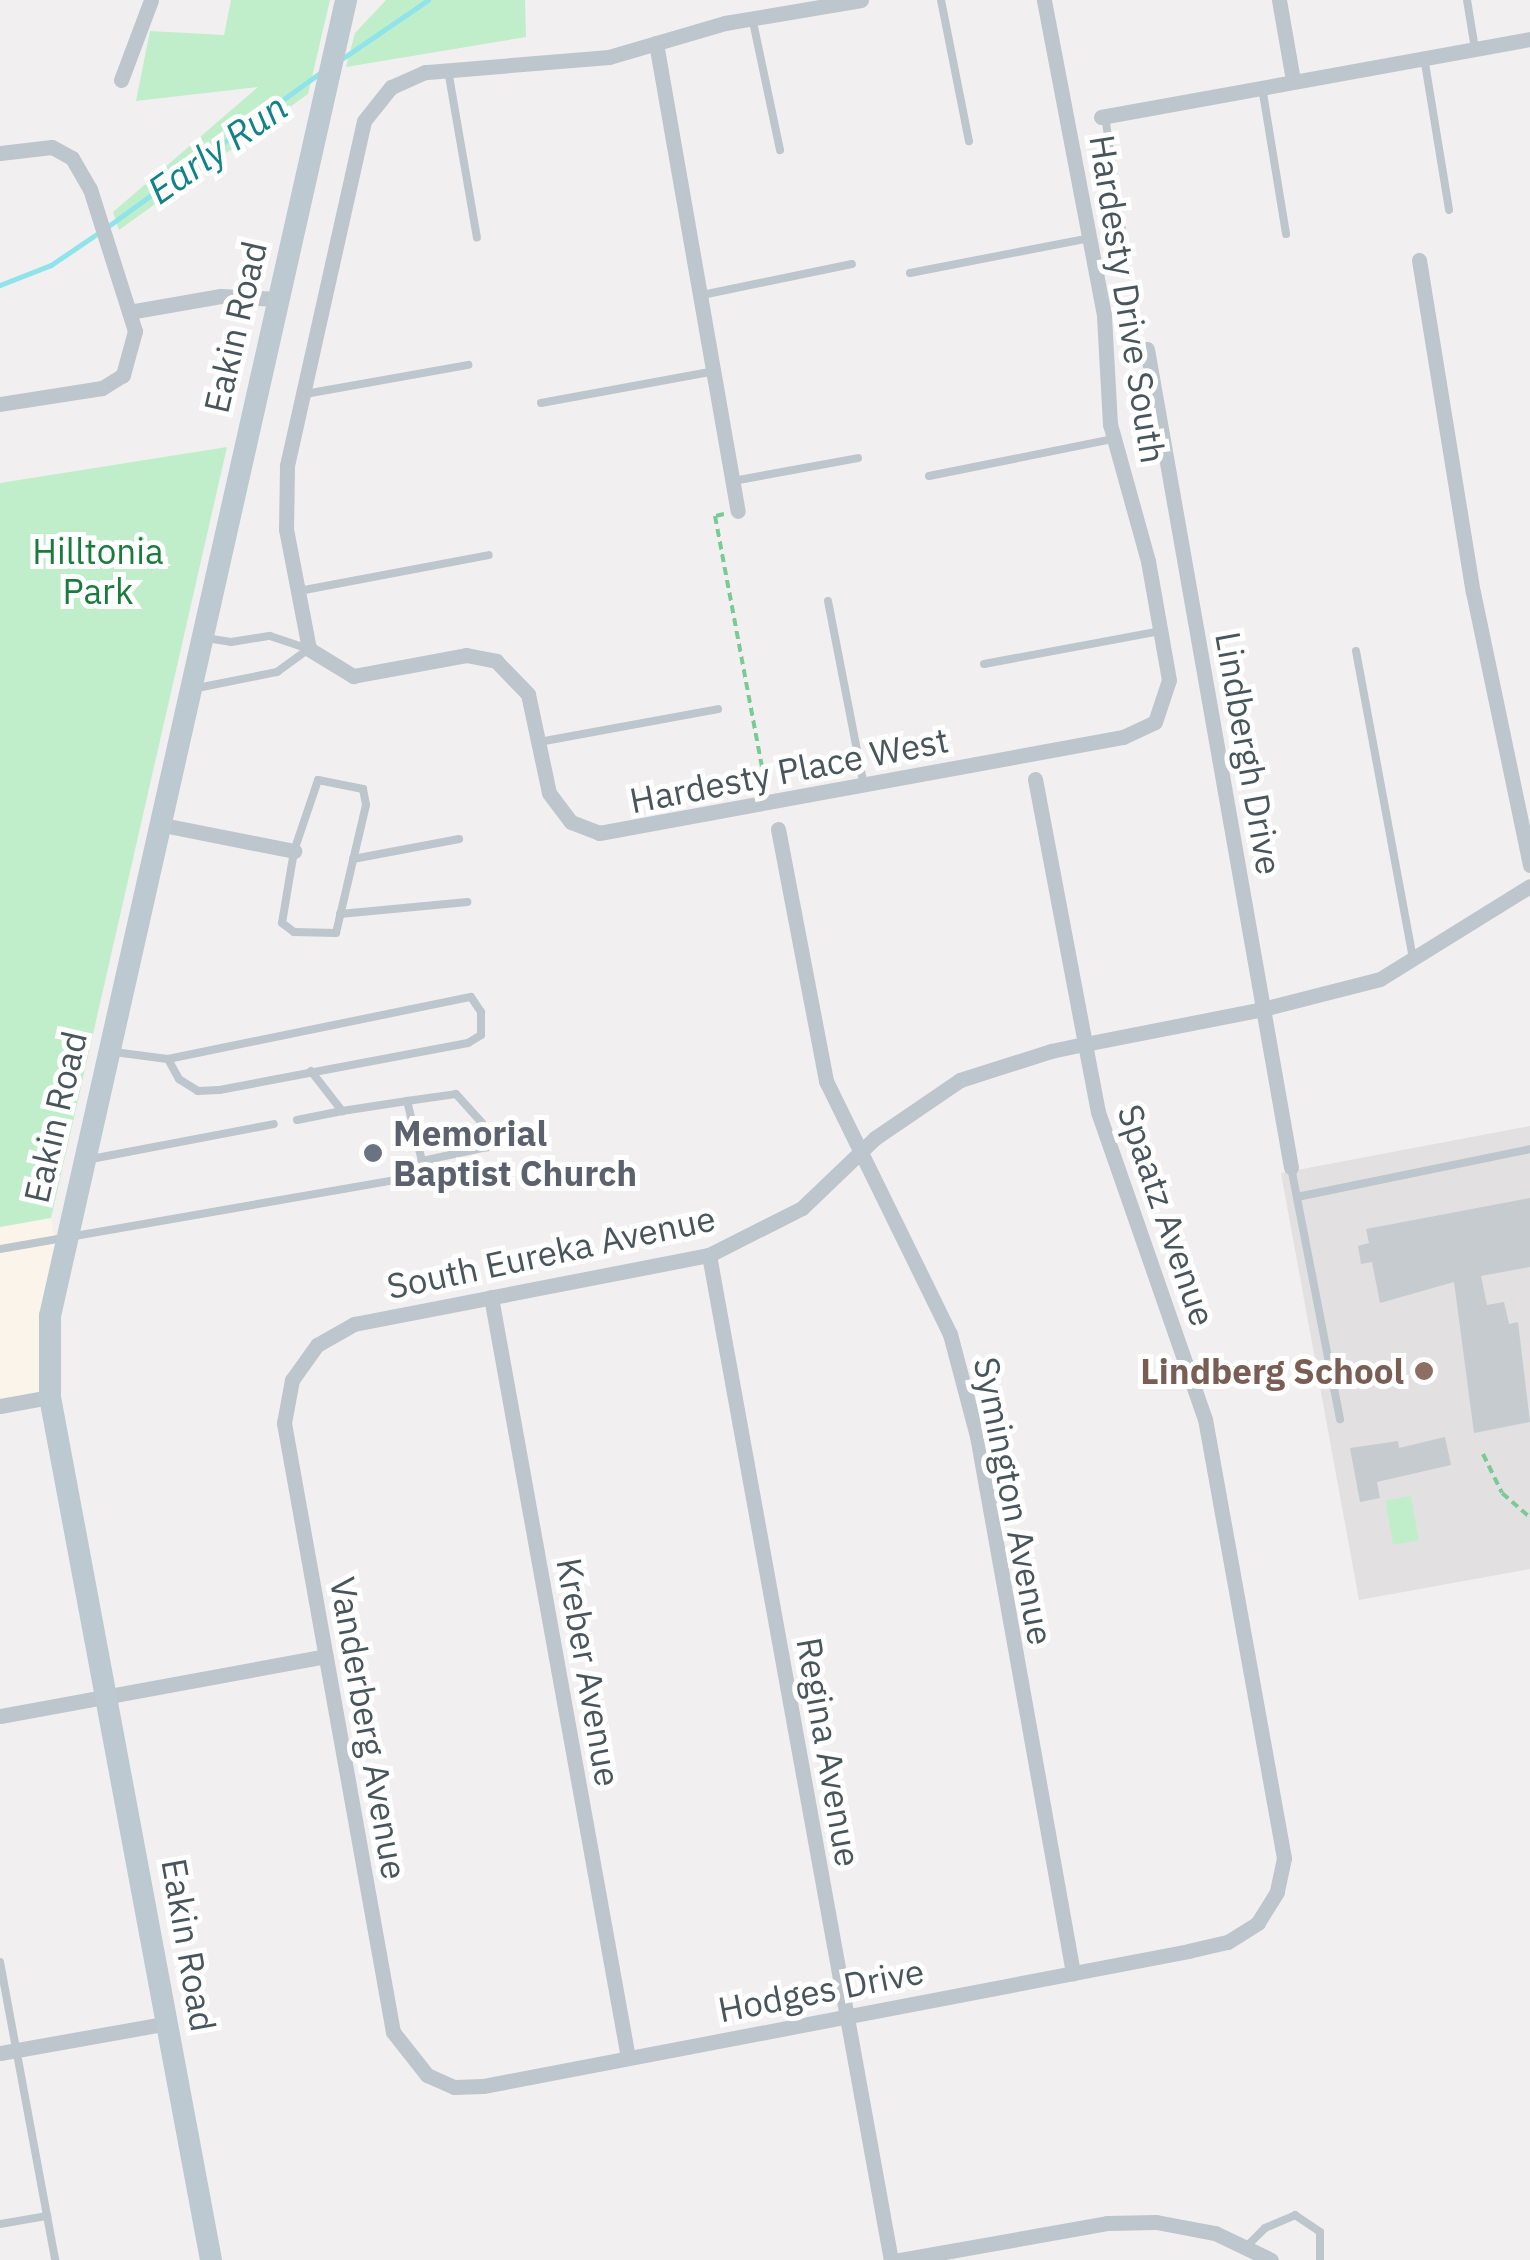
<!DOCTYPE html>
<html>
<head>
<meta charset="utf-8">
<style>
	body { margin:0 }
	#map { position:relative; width:1530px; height:2260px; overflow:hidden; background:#f2eff0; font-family:"IBM Plex Sans",sans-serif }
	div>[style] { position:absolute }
	.commercial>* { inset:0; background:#fbf4ea }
	.education>* { inset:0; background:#e3e0e1 }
	.green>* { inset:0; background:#c0eeca; transform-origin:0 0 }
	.stream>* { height:5px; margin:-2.5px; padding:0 2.5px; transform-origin:2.5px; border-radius:2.5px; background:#8ee4e9 }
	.building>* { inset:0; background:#c6cbcf }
	.path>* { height:4px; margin-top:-2px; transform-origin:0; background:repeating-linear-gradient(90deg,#79cb95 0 8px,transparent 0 13px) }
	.lane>* { height:8px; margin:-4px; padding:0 4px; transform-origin:4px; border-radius:4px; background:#bcc6cc }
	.street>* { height:15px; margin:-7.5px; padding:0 7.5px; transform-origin:7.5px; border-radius:7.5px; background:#bcc6cc }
	.secondary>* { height:22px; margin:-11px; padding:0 11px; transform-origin:11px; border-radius:11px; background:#bcc9d1 }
	.dots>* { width:28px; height:28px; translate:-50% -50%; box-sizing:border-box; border:5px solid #fff; border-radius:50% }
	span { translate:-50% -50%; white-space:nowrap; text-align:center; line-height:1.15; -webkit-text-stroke:10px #fff; paint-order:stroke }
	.street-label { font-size:35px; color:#48565c }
	.park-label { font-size:35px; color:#1a7c3c }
	.worship-label { font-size:35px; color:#5b616d; font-weight:700 }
	.left { translate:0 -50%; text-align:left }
	.education-label { font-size:35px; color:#785e54; font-weight:700 }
	.right { translate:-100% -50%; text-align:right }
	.water-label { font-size:38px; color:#118288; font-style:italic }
</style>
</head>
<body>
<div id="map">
	<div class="commercial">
		<i style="clip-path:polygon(51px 1218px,57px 1255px,50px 1391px,0 1398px,0 1227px)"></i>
	</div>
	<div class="education">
		<i style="clip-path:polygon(1530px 1126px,1530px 1569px,1359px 1600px,1281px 1173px)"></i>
	</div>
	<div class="green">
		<i style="clip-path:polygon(231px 0,330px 0,308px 94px,119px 230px,113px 212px,258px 87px,136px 101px,150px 31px,224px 35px)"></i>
		<i style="clip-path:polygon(386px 0,525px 0,526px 37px,346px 67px,355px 33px)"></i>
		<i style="clip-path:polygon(227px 447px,51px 1218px,0 1227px,0 483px)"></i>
		<i style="left:1411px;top:1496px;width:45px;height:26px;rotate:80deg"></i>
	</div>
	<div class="stream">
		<i style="left:343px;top:58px;width:103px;rotate:-34.3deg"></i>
		<i style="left:107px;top:227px;width:264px;rotate:-35.9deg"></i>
		<i style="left:0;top:285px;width:55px;rotate:-21.4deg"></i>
		<i style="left:51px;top:265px;width:57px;rotate:-34.2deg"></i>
	</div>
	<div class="building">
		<i style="clip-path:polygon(1530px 1198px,1530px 1267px,1481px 1276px,1487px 1305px,1504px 1302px,1509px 1324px,1518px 1322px,1530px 1422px,1474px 1433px,1454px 1282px,1380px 1303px,1372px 1262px,1361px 1264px,1358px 1246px,1369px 1243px,1366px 1229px)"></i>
		<i style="clip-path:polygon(1445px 1437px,1451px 1465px,1377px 1482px,1380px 1498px,1360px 1502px,1350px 1448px,1398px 1441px,1399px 1448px)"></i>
	</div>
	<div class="path">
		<i style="left:724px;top:514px;width:9px;rotate:167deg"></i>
		<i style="left:715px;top:516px;width:277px;rotate:79.4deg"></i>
		<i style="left:1483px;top:1454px;width:43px;rotate:64deg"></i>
		<i style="left:1502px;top:1493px;width:37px;rotate:41deg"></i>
	</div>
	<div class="lane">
		<i style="left:941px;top:0;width:144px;rotate:78.8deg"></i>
		<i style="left:1467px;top:0;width:50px;rotate:80.7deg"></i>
		<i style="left:752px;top:17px;width:136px;rotate:78.1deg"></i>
		<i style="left:1424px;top:57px;width:155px;rotate:80.7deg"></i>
		<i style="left:448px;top:70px;width:170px;rotate:80.2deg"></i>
		<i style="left:1262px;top:87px;width:149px;rotate:80.7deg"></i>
		<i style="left:1105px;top:116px;width:137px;rotate:81.6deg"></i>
		<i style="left:910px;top:273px;width:183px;rotate:-11deg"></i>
		<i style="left:702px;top:295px;width:153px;rotate:-11.7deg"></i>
		<i style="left:305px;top:394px;width:166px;rotate:-10.1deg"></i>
		<i style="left:541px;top:403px;width:177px;rotate:-10.4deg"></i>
		<i style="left:929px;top:476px;width:188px;rotate:-11.4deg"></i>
		<i style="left:733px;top:481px;width:127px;rotate:-10.4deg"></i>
		<i style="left:299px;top:591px;width:193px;rotate:-10.7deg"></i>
		<i style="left:828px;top:601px;width:189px;rotate:79deg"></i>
		<i style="left:206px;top:638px;width:25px;rotate:9deg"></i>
		<i style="left:231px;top:642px;width:39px;rotate:-9deg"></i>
		<i style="left:270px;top:636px;width:41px;rotate:18.4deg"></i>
		<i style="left:1356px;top:651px;width:312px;rotate:79.5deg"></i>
		<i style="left:984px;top:664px;width:179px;rotate:-10.6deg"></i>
		<i style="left:197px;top:688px;width:82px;rotate:-11.3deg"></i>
		<i style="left:277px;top:672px;width:39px;rotate:-36deg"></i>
		<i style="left:539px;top:742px;width:182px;rotate:-10.4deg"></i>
		<i style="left:318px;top:780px;width:46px;rotate:11.3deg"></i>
		<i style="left:363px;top:789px;width:16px;rotate:79deg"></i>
		<i style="left:366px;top:805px;width:131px;rotate:103.2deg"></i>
		<i style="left:336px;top:933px;width:42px;rotate:-178.6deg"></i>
		<i style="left:294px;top:932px;width:15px;rotate:-143deg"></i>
		<i style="left:282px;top:923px;width:73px;rotate:-80.5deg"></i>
		<i style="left:294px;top:851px;width:75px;rotate:-71.3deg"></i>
		<i style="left:353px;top:859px;width:108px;rotate:-10.7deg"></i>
		<i style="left:340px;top:914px;width:128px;rotate:-5.4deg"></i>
		<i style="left:114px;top:1052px;width:54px;rotate:7.4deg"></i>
		<i style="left:168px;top:1059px;width:309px;rotate:-11.6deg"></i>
		<i style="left:471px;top:997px;width:18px;rotate:56deg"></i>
		<i style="left:481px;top:1012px;width:23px;rotate:90deg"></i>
		<i style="left:481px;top:1035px;width:15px;rotate:148deg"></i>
		<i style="left:468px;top:1043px;width:253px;rotate:169.3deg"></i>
		<i style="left:219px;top:1090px;width:21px;rotate:177deg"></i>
		<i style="left:198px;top:1091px;width:22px;rotate:-148deg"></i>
		<i style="left:179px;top:1079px;width:23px;rotate:-119deg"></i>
		<i style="left:311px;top:1071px;width:51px;rotate:52.2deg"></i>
		<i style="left:342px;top:1111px;width:66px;rotate:-8.7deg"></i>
		<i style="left:407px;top:1101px;width:49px;rotate:-8.1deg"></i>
		<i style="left:456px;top:1094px;width:39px;rotate:48deg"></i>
		<i style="left:482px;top:1123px;width:25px;rotate:78deg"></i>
		<i style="left:487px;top:1147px;width:66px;rotate:167.8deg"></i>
		<i style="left:422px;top:1161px;width:62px;rotate:-104deg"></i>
		<i style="left:297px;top:1120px;width:46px;rotate:-11.3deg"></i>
		<i style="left:91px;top:1159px;width:186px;rotate:-10.8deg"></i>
		<i style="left:1291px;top:1167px;width:257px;rotate:79deg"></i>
		<i style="left:1297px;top:1197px;width:238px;rotate:-11.6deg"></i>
		<i style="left:0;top:1249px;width:412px;rotate:-9.9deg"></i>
		<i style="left:406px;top:1178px;width:23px;rotate:-47deg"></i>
		<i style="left:0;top:1962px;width:303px;rotate:79.5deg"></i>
		<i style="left:0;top:2224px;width:48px;rotate:-9.7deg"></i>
		<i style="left:1247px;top:2246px;width:25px;rotate:-45deg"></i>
		<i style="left:1265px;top:2228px;width:33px;rotate:-23deg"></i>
		<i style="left:1295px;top:2215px;width:30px;rotate:34deg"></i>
		<i style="left:1320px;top:2232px;width:28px;rotate:90deg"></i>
	</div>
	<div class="street">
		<i style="left:861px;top:0;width:138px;rotate:170.4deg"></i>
		<i style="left:725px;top:23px;width:121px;rotate:163.7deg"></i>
		<i style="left:609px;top:57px;width:185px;rotate:175.3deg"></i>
		<i style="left:425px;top:72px;width:37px;rotate:156deg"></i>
		<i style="left:391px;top:87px;width:43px;rotate:128.5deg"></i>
		<i style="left:364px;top:121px;width:353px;rotate:102.6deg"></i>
		<i style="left:287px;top:466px;width:63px;rotate:90.9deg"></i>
		<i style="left:286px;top:529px;width:122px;rotate:79.1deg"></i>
		<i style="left:309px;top:649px;width:52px;rotate:31.5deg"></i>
		<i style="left:353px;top:676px;width:115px;rotate:-10.5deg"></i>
		<i style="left:466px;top:655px;width:31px;rotate:11deg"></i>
		<i style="left:496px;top:661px;width:46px;rotate:45.9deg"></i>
		<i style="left:528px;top:694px;width:101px;rotate:78deg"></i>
		<i style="left:549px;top:793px;width:36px;rotate:53deg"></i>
		<i style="left:571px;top:822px;width:30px;rotate:21deg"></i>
		<i style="left:599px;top:833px;width:533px;rotate:-10.38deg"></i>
		<i style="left:1123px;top:737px;width:35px;rotate:-25deg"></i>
		<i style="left:1155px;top:722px;width:44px;rotate:-71.6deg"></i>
		<i style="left:1169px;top:680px;width:121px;rotate:-100deg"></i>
		<i style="left:1148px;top:561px;width:142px;rotate:-105.5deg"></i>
		<i style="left:1110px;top:424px;width:109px;rotate:-93.2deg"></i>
		<i style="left:1104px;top:315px;width:321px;rotate:-100.8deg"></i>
		<i style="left:1279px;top:0;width:81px;rotate:80.1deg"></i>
		<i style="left:656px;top:43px;width:475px;rotate:80.1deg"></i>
		<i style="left:121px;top:80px;width:85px;rotate:-69.4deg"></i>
		<i style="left:1101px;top:117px;width:436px;rotate:-10.3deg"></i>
		<i style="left:0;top:153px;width:52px;rotate:-6.6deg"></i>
		<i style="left:52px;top:147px;width:23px;rotate:29deg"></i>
		<i style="left:72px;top:158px;width:36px;rotate:60deg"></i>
		<i style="left:90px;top:189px;width:149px;rotate:72.4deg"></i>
		<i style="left:135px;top:331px;width:46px;rotate:105.3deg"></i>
		<i style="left:123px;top:375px;width:25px;rotate:148deg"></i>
		<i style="left:102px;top:388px;width:103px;rotate:171.1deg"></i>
		<i style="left:1419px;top:260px;width:336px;rotate:80.8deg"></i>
		<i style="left:1473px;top:592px;width:279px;rotate:78.2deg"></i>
		<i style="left:129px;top:312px;width:93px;rotate:-9.9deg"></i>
		<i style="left:221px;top:296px;width:57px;rotate:3deg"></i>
		<i style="left:1147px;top:349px;width:831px;rotate:80.02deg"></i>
		<i style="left:1035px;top:779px;width:270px;rotate:79.3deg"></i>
		<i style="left:1085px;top:1044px;width:69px;rotate:79.2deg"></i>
		<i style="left:1098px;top:1112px;width:325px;rotate:70.8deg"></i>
		<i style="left:1205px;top:1419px;width:446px;rotate:79.8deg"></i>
		<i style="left:1284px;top:1858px;width:35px;rotate:102deg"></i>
		<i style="left:1277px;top:1892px;width:36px;rotate:122deg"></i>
		<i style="left:1258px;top:1923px;width:36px;rotate:148deg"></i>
		<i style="left:1227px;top:1942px;width:39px;rotate:167deg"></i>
		<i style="left:1189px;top:1951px;width:719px;rotate:169.17deg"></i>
		<i style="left:483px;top:2086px;width:29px;rotate:178deg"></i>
		<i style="left:454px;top:2087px;width:30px;rotate:-156deg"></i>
		<i style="left:427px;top:2075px;width:55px;rotate:-128.3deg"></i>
		<i style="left:393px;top:2032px;width:619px;rotate:-100.15deg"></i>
		<i style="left:284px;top:1423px;width:44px;rotate:-79.5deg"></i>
		<i style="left:292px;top:1380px;width:43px;rotate:-54.5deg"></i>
		<i style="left:317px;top:1345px;width:43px;rotate:-29.6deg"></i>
		<i style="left:354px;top:1324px;width:362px;rotate:-11deg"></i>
		<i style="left:709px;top:1255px;width:104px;rotate:-26.8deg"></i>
		<i style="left:802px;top:1208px;width:101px;rotate:-43.8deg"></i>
		<i style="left:875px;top:1138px;width:103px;rotate:-34.3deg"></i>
		<i style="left:960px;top:1080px;width:96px;rotate:-17.7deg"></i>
		<i style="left:1051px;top:1051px;width:35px;rotate:-12deg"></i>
		<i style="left:1085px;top:1044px;width:181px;rotate:-11.1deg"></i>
		<i style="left:1263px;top:1009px;width:121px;rotate:-14.4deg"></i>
		<i style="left:1380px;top:979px;width:176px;rotate:-31.8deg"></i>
		<i style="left:158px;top:824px;width:139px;rotate:11.2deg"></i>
		<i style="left:778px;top:829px;width:257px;rotate:79.2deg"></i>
		<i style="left:826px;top:1081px;width:282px;rotate:63.9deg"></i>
		<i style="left:950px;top:1334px;width:106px;rotate:75.2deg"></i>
		<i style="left:977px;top:1436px;width:546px;rotate:79.86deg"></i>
		<i style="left:709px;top:1255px;width:1021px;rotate:79.74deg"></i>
		<i style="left:491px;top:1297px;width:773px;rotate:79.79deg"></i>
		<i style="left:0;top:1406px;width:51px;rotate:-10.2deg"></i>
		<i style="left:0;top:1716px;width:331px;rotate:-10.4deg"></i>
		<i style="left:0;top:2053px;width:171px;rotate:-10.1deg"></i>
		<i style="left:900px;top:2260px;width:210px;rotate:-10.1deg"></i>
		<i style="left:1107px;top:2223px;width:49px;rotate:-1.2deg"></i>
		<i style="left:1156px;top:2222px;width:60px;rotate:10.6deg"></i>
		<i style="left:1215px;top:2233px;width:62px;rotate:25.7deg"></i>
	</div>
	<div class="secondary">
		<i style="left:211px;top:2260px;width:878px;rotate:-100.57deg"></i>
		<i style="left:50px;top:1397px;width:81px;rotate:-90deg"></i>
		<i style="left:50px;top:1316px;width:1349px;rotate:-77.32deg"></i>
	</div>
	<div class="dots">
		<i style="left:373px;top:1153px;background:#6b7280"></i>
		<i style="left:1424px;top:1371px;background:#8d6e63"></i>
	</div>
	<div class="street-label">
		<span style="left:1128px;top:299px;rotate:81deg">Hardesty Drive South</span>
		<span style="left:235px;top:327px;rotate:-77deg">Eakin Road</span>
		<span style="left:1249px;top:753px;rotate:80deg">Lindbergh Drive</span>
		<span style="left:789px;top:770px;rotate:-11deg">Hardesty Place West</span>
		<span style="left:55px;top:1117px;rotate:-77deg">Eakin Road</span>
		<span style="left:1167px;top:1215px;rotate:71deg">Spaatz Avenue</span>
		<span style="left:551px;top:1252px;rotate:-12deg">South Eureka Avenue</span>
		<span style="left:1014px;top:1501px;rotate:79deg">Symington Avenue</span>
		<span style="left:589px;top:1672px;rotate:80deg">Kreber Avenue</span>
		<span style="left:369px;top:1728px;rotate:80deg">Vanderberg Avenue</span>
		<span style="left:829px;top:1752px;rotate:80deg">Regina Avenue</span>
		<span style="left:189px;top:1945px;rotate:80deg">Eakin Road</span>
		<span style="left:821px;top:1990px;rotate:-11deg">Hodges Drive</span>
	</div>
	<div class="park-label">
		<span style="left:98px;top:571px">Hilltonia<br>Park</span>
	</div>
	<div class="worship-label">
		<span class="left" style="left:393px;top:1153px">Memorial<br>Baptist Church</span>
	</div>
	<div class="education-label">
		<span class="right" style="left:1404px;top:1371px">Lindberg School</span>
	</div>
	<div class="water-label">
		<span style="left:217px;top:148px;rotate:-35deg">Early Run</span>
	</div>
</div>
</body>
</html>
